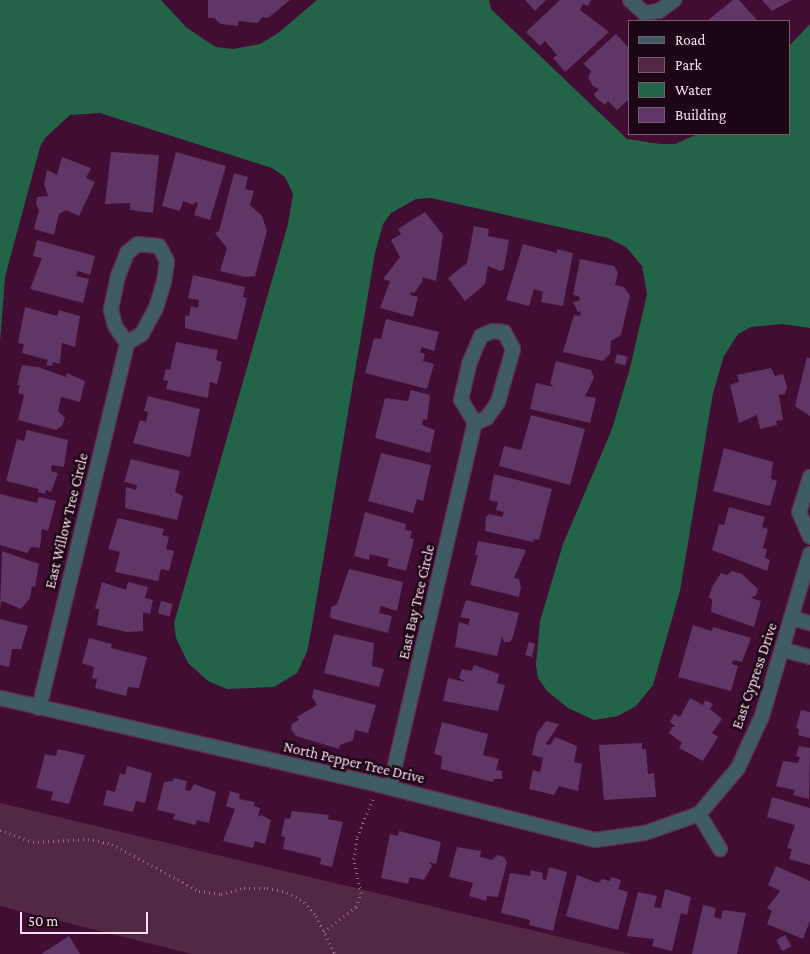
<!DOCTYPE html>
<html>
<head>
<meta charset="utf-8">
<style>
	body { margin:0 }
	#map { position:relative; width:810px; height:954px; overflow:hidden; background:#410d33; font-family:"Crimson Pro",serif }
	div>[style] { position:absolute }
	.green>* { inset:0; background:#532845 }
	.water>* { inset:0; background:#236448 }
	.building>* { inset:0; background:#5f3666; transform-origin:0 0 }
	.path>* { height:3px; margin-top:-1.5px; transform-origin:0; background:repeating-linear-gradient(90deg,#966a88 0 1px,transparent 0 5px) }
	.roads { filter:drop-shadow(1px 0 #5f2e51) drop-shadow(-1px 0 #5f2e51) drop-shadow(0 1px #5f2e51) drop-shadow(0 -1px #5f2e51) }
	.street>* { height:14px; margin:-7px; padding:0 7px; transform-origin:7px; border-radius:7px; background:#3f5b64 }
	span { translate:-50% -50%; white-space:nowrap; text-align:center; line-height:1.15; -webkit-text-stroke:5px #1c0615; paint-order:stroke }
	.street-label { font-size:15px; color:#ffdcf1 }
	.legend { position:absolute; left:628px; top:20px; width:162px; height:115px; box-sizing:border-box; background:#1c0615; border:1px solid #775c6d; margin:0; padding:6px 9px; list-style:none; font-size:15px; color:#ffdcf1 }
	.legend li { display:flex; align-items:center; gap:10px; height:25px }
	.legend b { width:25px; border:1px solid #775c6d }
	.scale { position:absolute; left:20px; top:912px; width:128px; height:22px; box-sizing:border-box; border:2px solid #ffdcf1; border-top:0; padding-left:6px; font-size:15px; line-height:18px; white-space:nowrap; color:#ffdcf1; -webkit-text-stroke:4px #1c0615; paint-order:stroke }
</style>
</head>
<body>
<div id="map">
	<div class="green">
		<i style="clip-path:polygon(0 803px,631px 954px,192px 954px,0 906px)"></i>
	</div>
	<div class="water">
		<i style="clip-path:polygon(0 0,161px 0,186px 27px,202px 38px,216px 47px,233px 49px,260px 44px,277px 34px,317px 0,489px 0,491px 9px,627px 139px,660px 144px,675px 144px,698px 134px,789px 134px,789px 46px,810px 24px,810px 328px,782px 324px,751px 327px,738px 334px,724px 356px,713px 393px,680px 591px,653px 685px,636px 706px,618px 716px,594px 720px,568px 708px,547px 691px,538px 678px,536px 665px,540px 621px,563px 544px,612px 429px,630px 368px,647px 294px,642px 266px,626px 247px,608px 238px,431px 198px,416px 199px,391px 213px,383px 224px,375px 253px,312px 626px,307px 652px,297px 673px,274px 687px,227px 689px,208px 681px,188px 663px,176px 638px,174px 623px,288px 224px,293px 194px,285px 177px,272px 168px,100px 113px,70px 115px,45px 138px,40px 147px,5px 277px,0 342px)"></i>
	</div>
	<div class="building">
		<i style="clip-path:polygon(208px 0,290px 0,268px 18px,263px 17px,257px 23px,238px 21px,238px 26px,221px 24px,214px 18px,208px 18px)"></i>
		<i style="clip-path:polygon(525px 0,546px 0,535px 11px)"></i>
		<i style="clip-path:polygon(560px 0,591px 0,588px 6px,583px 4px,580px 10px,609px 32px,565px 72px,553px 58px,557px 55px,545px 41px,540px 46px,526px 32px)"></i>
		<i style="clip-path:polygon(733px 0,739px 0,758px 21px,707px 21px)"></i>
		<i style="clip-path:polygon(762px 0,792px 0,772px 11px)"></i>
		<i style="clip-path:polygon(616px 34px,629px 48px,629px 99px,617px 110px,608px 101px,605px 105px,596px 98px,594px 94px,599px 89px,593px 86px,588px 78px,591px 71px,583px 64px)"></i>
		<i style="clip-path:polygon(111px 152px,159px 155px,153px 213px,130px 210px,130px 203px,105px 204px)"></i>
		<i style="clip-path:polygon(176px 152px,226px 166px,210px 220px,194px 215px,198px 203px,195px 202px,194px 205px,183px 201px,180px 211px,162px 206px)"></i>
		<i style="clip-path:polygon(62px 157px,91px 168px,86px 178px,95px 182px,79px 216px,66px 210px,59px 214px,54px 235px,34px 229px,39px 210px,36px 204px,37px 197px,48px 196px,44px 184px,47px 170px,57px 175px)"></i>
		<i style="clip-path:polygon(234px 173px,248px 177px,245px 189px,254px 191px,250px 205px,262px 216px,267px 231px,255px 276px,245px 277px,220px 271px,227px 248px,215px 233px,219px 231px)"></i>
		<i style="clip-path:polygon(425px 212px,443px 235px,436px 281px,422px 277px,423px 281px,414px 293px,411px 292px,410px 295px,418px 297px,413px 317px,380px 308px,390px 281px,383px 279px,400px 257px,391px 240px,401px 234px,398px 229px)"></i>
		<i style="clip-path:polygon(474px 226px,489px 229px,488px 236px,509px 240px,504px 269px,500px 271px,488px 266px,485px 284px,465px 301px,448px 278px,467px 263px)"></i>
		<i style="clip-path:polygon(37px 240px,95px 256px,90px 275px,78px 271px,76px 276px,89px 279px,83px 303px,30px 289px,42px 258px,33px 256px)"></i>
		<i style="clip-path:polygon(523px 244px,557px 253px,557px 249px,573px 253px,563px 306px,541px 302px,543px 292px,534px 289px,529px 306px,506px 300px)"></i>
		<i style="clip-path:polygon(580px 259px,614px 266px,618px 273px,615px 285px,624px 287px,630px 296px,621px 335px,611px 341px,610px 354px,603px 361px,563px 352px,574px 315px,580px 316px,581px 311px,578px 312px,573px 302px,579px 301px,580px 297px,573px 295px)"></i>
		<i style="clip-path:polygon(193px 275px,245px 287px,243px 297px,247px 298px,237px 340px,185px 328px,185px 315px,189px 316px,191px 306px,198px 308px,199px 300px,188px 298px)"></i>
		<i style="clip-path:polygon(25px 307px,57px 316px,59px 310px,80px 316px,75px 347px,62px 343px,60px 364px,53px 362px,52px 366px,46px 365px,48px 360px,22px 353px,24px 344px,18px 343px)"></i>
		<i style="clip-path:polygon(386px 319px,439px 332px,434px 351px,422px 347px,420px 352px,425px 354px,423px 361px,434px 364px,427px 389px,365px 373px,374px 338px,381px 339px)"></i>
		<i style="clip-path:polygon(176px 342px,218px 350px,216px 360px,222px 362px,217px 384px,210px 382px,208px 398px,166px 389px,168px 381px,163px 380px,166px 369px,170px 370px)"></i>
		<i style="left:617px;top:354px;width:11px;height:9px;rotate:15deg"></i>
		<i style="clip-path:polygon(807px 357px,810px 358px,810px 416px,795px 406px)"></i>
		<i style="clip-path:polygon(556px 361px,591px 370px,594px 378px,585px 396px,596px 398px,590px 423px,530px 409px,536px 383px,554px 387px,550px 384px)"></i>
		<i style="clip-path:polygon(22px 365px,38px 367px,66px 377px,67px 373px,85px 381px,80px 402px,61px 397px,58px 411px,65px 418px,62px 426px,56px 430px,18px 420px,24px 395px,18px 393px,20px 385px,17px 385px)"></i>
		<i style="clip-path:polygon(771px 368px,775px 376px,783px 374px,787px 387px,785px 394px,779px 395px,783px 420px,776px 421px,777px 425px,760px 429px,757px 415px,739px 423px,730px 385px,739px 382px,737px 375px)"></i>
		<i style="clip-path:polygon(411px 390px,430px 395px,427px 420px,423px 419px,422px 425px,435px 430px,430px 453px,375px 438px,385px 398px,408px 401px)"></i>
		<i style="clip-path:polygon(148px 396px,200px 409px,190px 457px,133px 443px,140px 420px,146px 422px,148px 412px,144px 411px)"></i>
		<i style="clip-path:polygon(531px 415px,585px 429px,570px 485px,499px 466px,504px 446px,521px 450px)"></i>
		<i style="clip-path:polygon(27px 430px,68px 440px,64px 467px,52px 465px,51px 471px,58px 473px,51px 492px,46px 490px,45px 494px,38px 492px,39px 489px,6px 481px,17px 439px,24px 441px)"></i>
		<i style="clip-path:polygon(724px 448px,773px 462px,771px 479px,777px 481px,770px 506px,713px 491px)"></i>
		<i style="clip-path:polygon(381px 453px,431px 465px,423px 501px,417px 499px,413px 513px,368px 501px)"></i>
		<i style="clip-path:polygon(131px 459px,180px 471px,175px 492px,183px 496px,177px 520px,125px 508px,126px 487px,136px 490px,137px 485px,124px 482px)"></i>
		<i style="clip-path:polygon(494px 474px,552px 489px,539px 540px,534px 539px,533px 542px,485px 531px,486px 517px,489px 514px,502px 517px,504px 512px,496px 510px,498px 502px,489px 500px)"></i>
		<i style="clip-path:polygon(0 494px,37px 503px,39px 497px,56px 501px,48px 531px,42px 529px,40px 548px,31px 547px,27px 553px,0 545px)"></i>
		<i style="clip-path:polygon(729px 507px,765px 517px,762px 527px,768px 529px,763px 548px,767px 549px,765px 558px,770px 560px,767px 571px,712px 550px,719px 524px,724px 525px)"></i>
		<i style="clip-path:polygon(365px 512px,406px 524px,405px 530px,412px 531px,410px 538px,414px 539px,406px 571px,387px 566px,389px 559px,370px 554px,369px 560px,354px 556px)"></i>
		<i style="clip-path:polygon(118px 518px,164px 529px,162px 535px,169px 537px,166px 549px,174px 551px,169px 571px,161px 569px,158px 581px,115px 572px,120px 552px,108px 549px)"></i>
		<i style="clip-path:polygon(478px 541px,526px 550px,514px 578px,519px 579px,521px 587px,519px 597px,470px 585px,478px 555px,475px 555px)"></i>
		<i style="clip-path:polygon(2px 551px,39px 564px,35px 587px,32px 586px,30px 598px,21px 609px,2px 601px,0 608px)"></i>
		<i style="clip-path:polygon(349px 569px,403px 582px,397px 611px,381px 606px,379px 613px,392px 616px,388px 633px,330px 618px,331px 607px,337px 604px)"></i>
		<i style="clip-path:polygon(732px 571px,742px 574px,758px 589px,756px 595px,751px 598px,761px 601px,754px 627px,711px 612px,712px 600px,709px 597px,712px 587px,721px 573px,727px 575px)"></i>
		<i style="clip-path:polygon(102px 582px,126px 590px,128px 582px,148px 587px,145px 598px,153px 600px,150px 614px,143px 612px,143px 631px,127px 632px,97px 625px,99px 609px,95px 609px)"></i>
		<i style="clip-path:polygon(466px 600px,519px 613px,513px 637px,510px 642px,504px 642px,502px 636px,497px 656px,455px 647px,459px 622px,468px 625px,470px 619px,460px 617px)"></i>
		<i style="left:161px;top:601px;width:12px;height:13px;rotate:14deg"></i>
		<i style="clip-path:polygon(0 619px,28px 626px,21px 649px,12px 649px,9px 667px,0 665px)"></i>
		<i style="clip-path:polygon(693px 625px,712px 631px,713px 627px,751px 638px,742px 662px,733px 660px,732px 664px,738px 666px,731px 691px,678px 677px)"></i>
		<i style="clip-path:polygon(334px 634px,374px 643px,372px 666px,384px 669px,379px 687px,324px 673px)"></i>
		<i style="clip-path:polygon(89px 638px,112px 644px,111px 648px,147px 657px,139px 688px,128px 687px,126px 696px,95px 688px,97px 679px,92px 678px,94px 667px,82px 663px)"></i>
		<i style="clip-path:polygon(529px 642px,535px 644px,532px 657px,525px 655px)"></i>
		<i style="clip-path:polygon(474px 665px,499px 674px,497px 683px,505px 685px,498px 711px,443px 701px,448px 678px,466px 682px,459px 678px,462px 669px,472px 671px)"></i>
		<i style="clip-path:polygon(314px 689px,376px 705px,368px 733px,355px 730px,353px 740px,340px 745px,339px 749px,296px 736px,291px 729px,292px 724px,299px 720px,297px 717px,317px 705px,312px 697px)"></i>
		<i style="clip-path:polygon(690px 698px,703px 705px,705px 700px,713px 704px,710px 709px,722px 719px,712px 733px,718px 737px,703px 761px,679px 748px,682px 743px,669px 733px,672px 727px,676px 727px,670px 722px,674px 714px,680px 717px)"></i>
		<i style="clip-path:polygon(801px 710px,810px 712px,810px 738px,798px 735px,799px 729px,796px 728px)"></i>
		<i style="clip-path:polygon(546px 721px,559px 724px,546px 744px,550px 745px,555px 737px,577px 746px,574px 762px,582px 764px,578px 791px,559px 786px,554px 795px,529px 789px,533px 770px,540px 772px,543px 758px,532px 755px,537px 733px)"></i>
		<i style="clip-path:polygon(442px 722px,488px 734px,483px 755px,499px 759px,496px 770px,502px 771px,502px 779px,494px 779px,493px 782px,441px 769px,442px 756px,434px 754px)"></i>
		<i style="clip-path:polygon(642px 743px,642px 749px,646px 749px,648px 774px,654px 773px,656px 797px,604px 800px,599px 745px)"></i>
		<i style="clip-path:polygon(799px 746px,810px 748px,809px 799px,793px 795px,795px 790px,776px 786px,783px 761px,798px 763px,800px 757px,796px 756px)"></i>
		<i style="clip-path:polygon(58px 749px,85px 755px,69px 804px,51px 800px,53px 792px,36px 788px,45px 754px,56px 756px)"></i>
		<i style="clip-path:polygon(127px 766px,152px 773px,145px 803px,136px 801px,133px 812px,103px 805px,107px 790px,115px 792px,120px 773px,125px 775px)"></i>
		<i style="clip-path:polygon(174px 778px,187px 781px,185px 790px,190px 791px,194px 784px,216px 792px,209px 823px,197px 820px,195px 825px,173px 819px,175px 814px,157px 810px,164px 782px,173px 781px)"></i>
		<i style="clip-path:polygon(230px 791px,240px 794px,239px 799px,255px 802px,254px 806px,260px 808px,258px 817px,261px 815px,271px 820px,265px 844px,255px 841px,253px 848px,223px 841px,235px 809px,226px 806px)"></i>
		<i style="clip-path:polygon(772px 797px,810px 808px,810px 865px,789px 859px,792px 849px,787px 848px,795px 825px,767px 817px)"></i>
		<i style="clip-path:polygon(292px 811px,329px 815px,328px 819px,343px 822px,332px 867px,320px 864px,321px 858px,283px 849px,285px 837px,281px 836px,285px 818px,290px 819px)"></i>
		<i style="clip-path:polygon(399px 831px,441px 842px,436px 864px,429px 862px,432px 866px,424px 880px,410px 877px,408px 884px,381px 878px,390px 834px,398px 836px)"></i>
		<i style="clip-path:polygon(457px 847px,481px 851px,480px 857px,492px 860px,497px 855px,504px 857px,507px 862px,498px 897px,487px 896px,486px 901px,469px 896px,473px 883px,449px 877px)"></i>
		<i style="clip-path:polygon(776px 866px,810px 881px,810px 921px,803px 939px,767px 924px,772px 911px,767px 908px,780px 891px,768px 885px)"></i>
		<i style="clip-path:polygon(549px 867px,567px 872px,553px 931px,529px 925px,530px 920px,501px 913px,510px 873px,530px 876px,531px 870px,543px 873px,542px 879px,546px 880px)"></i>
		<i style="clip-path:polygon(577px 875px,598px 883px,602px 879px,610px 881px,611px 877px,621px 880px,618px 889px,628px 892px,618px 930px,566px 916px)"></i>
		<i style="clip-path:polygon(665px 889px,691px 897px,687px 915px,681px 913px,672px 951px,652px 946px,654px 939px,627px 936px,638px 892px,657px 896px,654px 907px,661px 908px)"></i>
		<i style="clip-path:polygon(703px 905px,716px 908px,714px 917px,721px 919px,723px 910px,746px 913px,737px 954px,692px 954px)"></i>
		<i style="left:785px;top:935px;width:13px;height:10px;rotate:61deg"></i>
		<i style="clip-path:polygon(69px 936px,80px 954px,41px 954px)"></i>
	</div>
	<div class="path">
		<i style="left:0;top:830px;width:35px;rotate:20deg"></i>
		<i style="left:33px;top:842px;width:55px;rotate:-3.1deg"></i>
		<i style="left:88px;top:839px;width:25px;rotate:12deg"></i>
		<i style="left:112px;top:844px;width:99px;rotate:28.4deg"></i>
		<i style="left:199px;top:891px;width:22px;rotate:8deg"></i>
		<i style="left:221px;top:894px;width:24px;rotate:-15deg"></i>
		<i style="left:244px;top:888px;width:23px"></i>
		<i style="left:267px;top:888px;width:20px;rotate:11deg"></i>
		<i style="left:287px;top:892px;width:20px;rotate:30deg"></i>
		<i style="left:304px;top:902px;width:18px;rotate:49deg"></i>
		<i style="left:316px;top:916px;width:42px;rotate:63.4deg"></i>
		<i style="left:324px;top:932px;width:41px;rotate:-38deg"></i>
		<i style="left:356px;top:907px;width:15px;rotate:-70deg"></i>
		<i style="left:361px;top:893px;width:35px;rotate:-102deg"></i>
		<i style="left:354px;top:859px;width:22px;rotate:-82deg"></i>
		<i style="left:357px;top:837px;width:41px;rotate:-67.2deg"></i>
	</div>
	<div class="roads">
		<div class="street">
			<i style="left:630px;top:0;width:19px;rotate:43deg"></i>
			<i style="left:644px;top:13px;width:15px;rotate:-8deg"></i>
			<i style="left:659px;top:11px;width:19px;rotate:-36deg"></i>
			<i style="left:810px;top:477px;width:37px;rotate:107deg"></i>
			<i style="left:799px;top:512px;width:27px;rotate:66deg"></i>
			<i style="left:792px;top:618px;width:19px;rotate:16deg"></i>
			<i style="left:784px;top:650px;width:27px;rotate:15deg"></i>
			<i style="left:0;top:698px;width:389px;rotate:12.9deg"></i>
			<i style="left:379px;top:785px;width:223px;rotate:14.3deg"></i>
			<i style="left:595px;top:840px;width:50px;rotate:-8deg"></i>
			<i style="left:645px;top:833px;width:57px;rotate:-19.4deg"></i>
			<i style="left:39px;top:708px;width:375px;rotate:-76.4deg"></i>
			<i style="left:127px;top:343px;width:17px;rotate:-31deg"></i>
			<i style="left:142px;top:334px;width:30px;rotate:-62deg"></i>
			<i style="left:156px;top:308px;width:28px;rotate:-73deg"></i>
			<i style="left:164px;top:281px;width:20px;rotate:-81deg"></i>
			<i style="left:167px;top:261px;width:17px;rotate:-118deg"></i>
			<i style="left:159px;top:246px;width:21px;rotate:-175deg"></i>
			<i style="left:138px;top:244px;width:14px;rotate:141deg"></i>
			<i style="left:127px;top:253px;width:25px;rotate:111deg"></i>
			<i style="left:118px;top:276px;width:35px;rotate:102deg"></i>
			<i style="left:111px;top:310px;width:16px;rotate:76deg"></i>
			<i style="left:115px;top:326px;width:21px;rotate:55deg"></i>
			<i style="left:390px;top:787px;width:374px;rotate:-76.9deg"></i>
			<i style="left:475px;top:423px;width:27px;rotate:-121deg"></i>
			<i style="left:461px;top:400px;width:37px;rotate:-77deg"></i>
			<i style="left:469px;top:364px;width:30px;rotate:-67deg"></i>
			<i style="left:481px;top:336px;width:13px;rotate:-23deg"></i>
			<i style="left:493px;top:331px;width:11px;rotate:5deg"></i>
			<i style="left:504px;top:332px;width:19px;rotate:62deg"></i>
			<i style="left:513px;top:349px;width:55px;rotate:105.8deg"></i>
			<i style="left:498px;top:402px;width:19px;rotate:125deg"></i>
			<i style="left:487px;top:418px;width:13px;rotate:157deg"></i>
			<i style="left:699px;top:814px;width:60px;rotate:-49.7deg"></i>
			<i style="left:738px;top:768px;width:57px;rotate:-65.2deg"></i>
			<i style="left:762px;top:716px;width:169px;rotate:-73.5deg"></i>
			<i style="left:699px;top:814px;width:41px;rotate:59deg"></i>
		</div>
	</div>
	<div class="street-label">
		<span style="left:67px;top:521px;rotate:-76deg">East Willow Tree Circle</span>
		<span style="left:417px;top:602px;rotate:-77deg">East Bay Tree Circle</span>
		<span style="left:755px;top:676px;rotate:-71deg">East Cypress Drive</span>
		<span style="left:354px;top:763px;rotate:13deg">North Pepper Tree Drive</span>
	</div>
	<ul class="legend">
	<li><b style="height:6px;background:#3f5b64"></b>Road</li>
	<li><b style="height:14px;background:#532845"></b>Park</li>
	<li><b style="height:14px;background:#236448"></b>Water</li>
	<li><b style="height:14px;background:#5f3666"></b>Building</li>
	</ul>
	<div class="scale">50 m</div>
</div>
</body>
</html>
